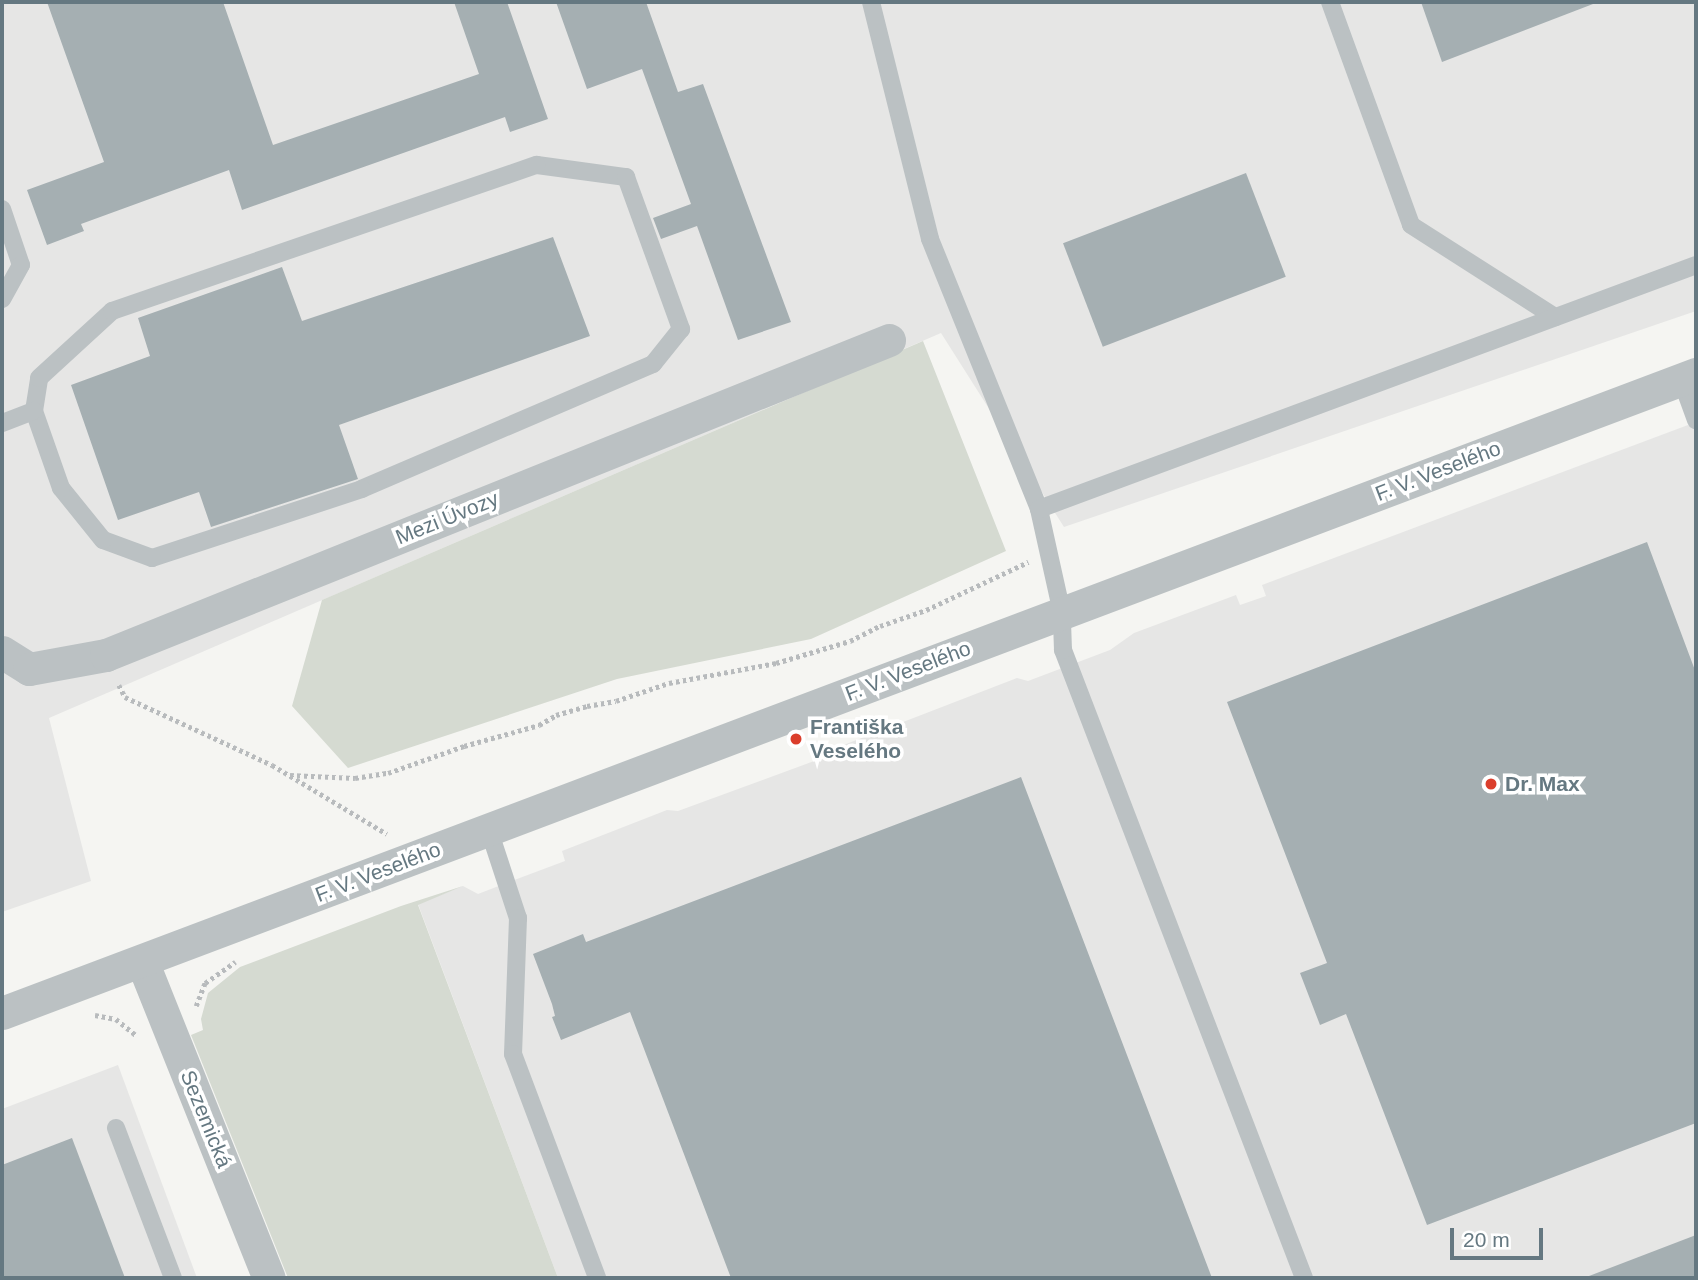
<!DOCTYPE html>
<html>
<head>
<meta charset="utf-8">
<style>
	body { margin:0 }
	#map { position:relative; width:1698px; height:1280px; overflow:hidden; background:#f5f5f2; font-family:Arial,sans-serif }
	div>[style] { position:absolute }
	.built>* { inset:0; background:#e6e6e5 }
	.green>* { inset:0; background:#d5dad1 }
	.building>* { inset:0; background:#a5afb2; transform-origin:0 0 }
	.path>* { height:4.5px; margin-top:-2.25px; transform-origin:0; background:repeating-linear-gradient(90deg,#b8bbbd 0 3.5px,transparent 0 7px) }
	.service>* { height:18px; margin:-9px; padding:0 9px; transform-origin:9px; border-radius:9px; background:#bbc1c3 }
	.minor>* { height:33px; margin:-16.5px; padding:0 16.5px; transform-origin:16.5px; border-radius:16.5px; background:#bbc1c3 }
	.dots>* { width:19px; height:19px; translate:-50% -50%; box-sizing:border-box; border:4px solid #fff; border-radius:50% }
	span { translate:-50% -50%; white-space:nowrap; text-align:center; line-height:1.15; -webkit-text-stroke:7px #fff; paint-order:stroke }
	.street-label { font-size:21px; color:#657881 }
	.poi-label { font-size:21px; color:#657881; font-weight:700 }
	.left { translate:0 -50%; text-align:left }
	.frame { position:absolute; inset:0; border:4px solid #657881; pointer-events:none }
	.scale { position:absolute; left:1450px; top:1228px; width:93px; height:32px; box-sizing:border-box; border:4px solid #657881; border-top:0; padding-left:9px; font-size:21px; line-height:24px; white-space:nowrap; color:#657881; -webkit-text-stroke:5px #fff; paint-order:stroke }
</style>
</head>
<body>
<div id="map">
	<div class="built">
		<i style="clip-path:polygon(2px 2px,1696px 2px,1696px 311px,1064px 527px,941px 333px,49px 718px,91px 881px,2px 912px)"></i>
		<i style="clip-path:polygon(1696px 422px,1696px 1278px,558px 1278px,418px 904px,463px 886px,478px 894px,509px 882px,565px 861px,562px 851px,667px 810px,678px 811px,836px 753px,841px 746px,1017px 678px,1028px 681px,1110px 650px,1134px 633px,1236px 595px,1240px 605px,1266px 596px,1262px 585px)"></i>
		<i style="clip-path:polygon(118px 1065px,197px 1278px,2px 1278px,2px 1109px)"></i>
	</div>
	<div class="green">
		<i style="clip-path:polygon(923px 341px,1006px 551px,811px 639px,617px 679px,348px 768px,292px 706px,322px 600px)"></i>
		<i style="clip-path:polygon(463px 886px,418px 905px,558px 1278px,288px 1278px,191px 1035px,203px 1030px,201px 1019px,208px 993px,240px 967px,401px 906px)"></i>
	</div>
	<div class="building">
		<i style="clip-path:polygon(47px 2px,223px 2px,273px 145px,479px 74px,454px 2px,507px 2px,548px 119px,510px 132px,505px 117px,242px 210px,229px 170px,81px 224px,84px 231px,47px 245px,27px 190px,104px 162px)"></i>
		<i style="clip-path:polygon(556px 2px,646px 2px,678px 92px,703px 84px,791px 322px,738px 340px,697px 226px,661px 239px,653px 218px,691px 204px,642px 69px,587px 89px)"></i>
		<i style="clip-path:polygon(1421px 2px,1593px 2px,1593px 4px,1442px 62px)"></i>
		<i style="left:1246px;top:173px;width:111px;height:196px;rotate:69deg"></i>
		<i style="clip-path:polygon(553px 237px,590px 336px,339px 425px,358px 479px,211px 527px,199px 492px,118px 520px,71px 385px,150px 356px,138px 318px,282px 267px,302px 321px)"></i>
		<i style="clip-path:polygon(1647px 542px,1696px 673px,1696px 1123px,1427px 1225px,1346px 1014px,1320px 1025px,1300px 973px,1327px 963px,1227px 702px)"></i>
		<i style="clip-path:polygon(1021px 777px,1212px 1278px,731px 1278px,630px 1012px,561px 1040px,552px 1017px,555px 1016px,552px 1004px,533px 954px,583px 934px,586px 942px)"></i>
		<i style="clip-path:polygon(72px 1138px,125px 1278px,2px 1278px,2px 1165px)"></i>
		<i style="clip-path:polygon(1696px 1235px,1696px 1278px,1589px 1278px,1589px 1276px)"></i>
	</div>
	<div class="path">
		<i style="left:119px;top:685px;width:13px;rotate:63deg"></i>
		<i style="left:125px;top:697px;width:162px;rotate:24.8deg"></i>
		<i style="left:272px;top:765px;width:134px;rotate:31deg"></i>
		<i style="left:290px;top:775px;width:65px;rotate:2.6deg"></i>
		<i style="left:355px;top:778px;width:33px;rotate:-9deg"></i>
		<i style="left:388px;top:773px;width:81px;rotate:-19.6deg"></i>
		<i style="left:464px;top:746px;width:78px;rotate:-15.6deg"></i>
		<i style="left:539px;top:725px;width:20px;rotate:-30deg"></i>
		<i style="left:556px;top:715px;width:32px;rotate:-16deg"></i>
		<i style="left:587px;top:706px;width:29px;rotate:-10deg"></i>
		<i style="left:616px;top:701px;width:56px;rotate:-18.8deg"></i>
		<i style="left:669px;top:683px;width:109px;rotate:-10.6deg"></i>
		<i style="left:776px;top:663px;width:77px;rotate:-16.6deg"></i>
		<i style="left:850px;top:641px;width:34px;rotate:-27deg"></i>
		<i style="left:880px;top:626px;width:49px;rotate:-19.2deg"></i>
		<i style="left:926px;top:610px;width:113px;rotate:-25.2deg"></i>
		<i style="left:196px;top:1006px;width:25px;rotate:-69deg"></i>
		<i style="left:205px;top:983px;width:37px;rotate:-35deg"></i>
		<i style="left:95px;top:1015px;width:21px;rotate:11deg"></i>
		<i style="left:116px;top:1019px;width:26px;rotate:39deg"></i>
	</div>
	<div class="service">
		<i style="left:871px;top:2px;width:244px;rotate:76deg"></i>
		<i style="left:930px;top:239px;width:291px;rotate:68deg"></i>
		<i style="left:1330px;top:2px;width:237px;rotate:70deg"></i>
		<i style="left:1411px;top:225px;width:171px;rotate:32.6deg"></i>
		<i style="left:537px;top:165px;width:90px;rotate:7.7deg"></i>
		<i style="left:626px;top:177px;width:162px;rotate:70.1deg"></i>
		<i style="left:681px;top:329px;width:45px;rotate:128.7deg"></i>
		<i style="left:653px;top:364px;width:317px;rotate:156.8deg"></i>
		<i style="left:362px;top:489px;width:221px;rotate:161.8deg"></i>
		<i style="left:152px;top:558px;width:52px;rotate:-159.8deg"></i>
		<i style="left:103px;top:540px;width:67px;rotate:-128.9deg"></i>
		<i style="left:61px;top:488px;width:82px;rotate:-109.3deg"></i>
		<i style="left:34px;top:411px;width:33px;rotate:-81deg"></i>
		<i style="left:39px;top:378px;width:99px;rotate:-42.5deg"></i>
		<i style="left:112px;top:311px;width:449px;rotate:-19deg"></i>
		<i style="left:2px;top:209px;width:59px;rotate:71.3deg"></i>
		<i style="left:21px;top:265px;width:39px;rotate:119deg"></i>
		<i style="left:1681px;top:379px;width:44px;rotate:69.9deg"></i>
		<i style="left:2px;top:423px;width:34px;rotate:-21deg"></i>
		<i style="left:489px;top:830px;width:93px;rotate:71.8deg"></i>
		<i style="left:518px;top:918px;width:136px;rotate:92.1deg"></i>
		<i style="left:513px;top:1054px;width:239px;rotate:69.4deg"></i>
		<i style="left:116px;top:1128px;width:160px;rotate:69.2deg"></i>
		<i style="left:1304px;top:1278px;width:673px;rotate:-110.99deg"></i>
		<i style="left:1063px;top:650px;width:37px;rotate:-92deg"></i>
		<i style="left:1062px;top:613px;width:107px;rotate:-102.5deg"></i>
		<i style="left:1039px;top:509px;width:701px;rotate:-20.37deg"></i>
	</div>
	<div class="minor">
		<i style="left:2px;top:652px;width:32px;rotate:32deg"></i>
		<i style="left:29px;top:669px;width:78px;rotate:-10.3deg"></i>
		<i style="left:106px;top:655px;width:844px;rotate:-21.91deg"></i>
		<i style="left:142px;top:961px;width:341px;rotate:68.2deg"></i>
		<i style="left:2px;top:1013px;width:1811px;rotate:-20.67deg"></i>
	</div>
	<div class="dots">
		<i style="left:796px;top:739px;background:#db3e2c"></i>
		<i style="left:1491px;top:784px;background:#db3e2c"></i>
	</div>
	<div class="street-label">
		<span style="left:1438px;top:471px;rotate:-21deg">F. V. Veselého</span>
		<span style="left:447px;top:518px;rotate:-22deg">Mezi Úvozy</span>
		<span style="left:908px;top:671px;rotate:-21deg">F. V. Veselého</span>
		<span style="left:378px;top:872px;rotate:-21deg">F. V. Veselého</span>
		<span style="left:206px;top:1119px;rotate:68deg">Sezemická</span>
	</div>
	<div class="poi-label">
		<span class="left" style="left:810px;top:739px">Františka<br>Veselého</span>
		<span class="left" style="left:1505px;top:784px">Dr. Max</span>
	</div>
	<div class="frame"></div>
	<div class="scale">20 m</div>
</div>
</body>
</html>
